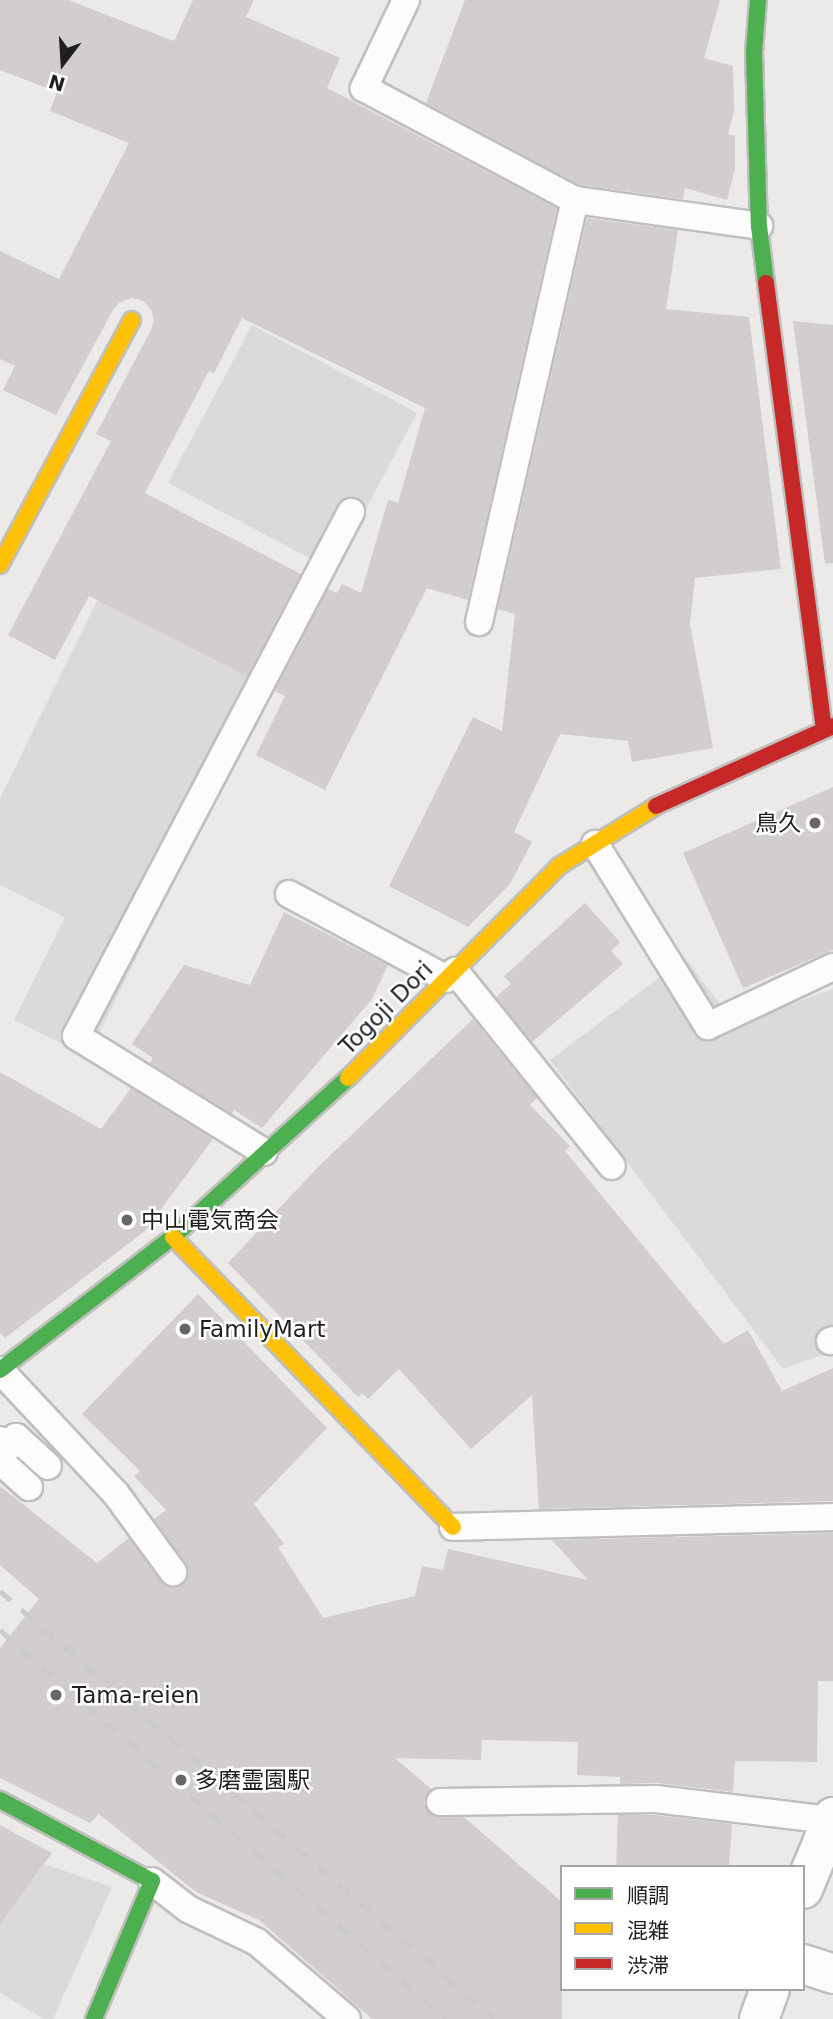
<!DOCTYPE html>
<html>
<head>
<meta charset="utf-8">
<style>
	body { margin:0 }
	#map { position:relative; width:833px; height:2019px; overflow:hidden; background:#eceae8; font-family:"DejaVu Sans","Noto Sans JP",sans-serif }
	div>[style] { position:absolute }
	.built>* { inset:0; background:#dbdad9; transform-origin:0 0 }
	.building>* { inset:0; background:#d1cecd }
	.roads { filter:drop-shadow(2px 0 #c0bfbe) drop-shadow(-2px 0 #c0bfbe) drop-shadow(0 2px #c0bfbe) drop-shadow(0 -2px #c0bfbe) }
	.lane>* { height:26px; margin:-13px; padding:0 13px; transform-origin:13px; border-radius:13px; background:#fcfcfc }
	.street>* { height:38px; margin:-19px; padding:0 19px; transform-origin:19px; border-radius:19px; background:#fcfcfc }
	.fast>* { height:16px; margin:-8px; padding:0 8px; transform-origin:8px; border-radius:8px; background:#4caf50 }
	.slow>* { height:16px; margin:-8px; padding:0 8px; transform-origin:8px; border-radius:8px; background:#ffc107 }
	.jam>* { height:16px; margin:-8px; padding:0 8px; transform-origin:8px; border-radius:8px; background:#c62828 }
	.rail>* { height:5px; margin-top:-2.5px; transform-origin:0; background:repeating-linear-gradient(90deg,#cbcbca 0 14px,transparent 0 28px) }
	.dots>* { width:19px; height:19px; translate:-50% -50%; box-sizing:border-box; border:4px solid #fff; border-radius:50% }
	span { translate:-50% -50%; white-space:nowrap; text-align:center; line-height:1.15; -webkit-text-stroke:5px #fff; paint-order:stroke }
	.poi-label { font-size:23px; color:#1f1f1f }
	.right { translate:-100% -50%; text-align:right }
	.left { translate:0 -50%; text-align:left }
	.street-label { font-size:23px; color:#1f1f1f }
	.legend { position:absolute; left:560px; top:1865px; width:245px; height:126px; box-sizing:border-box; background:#fff; border:2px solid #a5a5a5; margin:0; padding:9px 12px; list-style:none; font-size:21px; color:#1f1f1f }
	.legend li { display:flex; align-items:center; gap:14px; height:35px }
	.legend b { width:35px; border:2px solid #a5a5a5 }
	.north { position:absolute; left:28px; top:28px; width:70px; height:70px; -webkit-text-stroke:5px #fff; paint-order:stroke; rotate:197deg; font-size:19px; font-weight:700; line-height:28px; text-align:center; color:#1f1f1f }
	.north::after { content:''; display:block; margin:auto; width:24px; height:32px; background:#1f1f1f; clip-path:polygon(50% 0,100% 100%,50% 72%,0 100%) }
</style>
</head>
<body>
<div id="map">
	<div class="built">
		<i style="left:252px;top:325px;width:187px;height:179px;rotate:28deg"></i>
		<i style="clip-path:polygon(99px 597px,272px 682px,88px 1056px,14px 1020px,65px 917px,0 885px,0 798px)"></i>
		<i style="clip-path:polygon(685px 958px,735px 1024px,833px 989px,833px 1351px,783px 1369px,550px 1060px)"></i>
		<i style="clip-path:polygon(44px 1864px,112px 1887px,53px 2019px,44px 2019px,0 1993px,0 1890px,26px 1889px)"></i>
	</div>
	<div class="building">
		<i style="clip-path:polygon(0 0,68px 0,174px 41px,193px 0,254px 0,246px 17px,340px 58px,327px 88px,557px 208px,468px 600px,427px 588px,325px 790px,256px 755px,285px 696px,275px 691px,328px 589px,337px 593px,342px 584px,361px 593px,388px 500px,398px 503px,425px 408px,242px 318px,214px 373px,209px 371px,145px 493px,301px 574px,247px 676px,89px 596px,55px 660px,8px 635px,111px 441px,96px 434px,151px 330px,154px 320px,151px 309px,143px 301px,132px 298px,120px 302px,113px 310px,56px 415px,3px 390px,15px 366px,0 359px,0 251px,59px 279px,129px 143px,50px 111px,57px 92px,0 70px)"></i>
		<i style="clip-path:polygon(465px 0,720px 0,704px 58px,733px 66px,734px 112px,728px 134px,735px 136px,735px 169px,727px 200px,685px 188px,683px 199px,580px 185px,426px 103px)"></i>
		<i style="clip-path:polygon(587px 218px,678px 230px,666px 309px,749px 317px,781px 569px,695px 578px,690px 624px,713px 748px,632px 762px,628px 741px,560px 734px,514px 832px,532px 842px,510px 884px,468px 927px,389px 886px,473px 717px,502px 731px,515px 614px,498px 609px)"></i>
		<i style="clip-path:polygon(793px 321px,833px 325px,833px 563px,825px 564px)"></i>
		<i style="clip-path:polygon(833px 787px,833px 950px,743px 988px,683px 853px)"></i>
		<i style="clip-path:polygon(585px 903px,620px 942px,611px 951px,623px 964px,532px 1042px,496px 997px,511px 984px,504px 976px)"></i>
		<i style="clip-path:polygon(284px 912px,388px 965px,372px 999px,262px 1128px,234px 1110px,232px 1114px,150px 1063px,153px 1058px,132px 1044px,184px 965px,250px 985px)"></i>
		<i style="clip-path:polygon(473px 1019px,537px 1098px,530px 1105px,570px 1146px,565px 1151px,724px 1344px,748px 1330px,782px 1391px,833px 1368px,833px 1501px,539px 1509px,532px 1395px,471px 1449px,399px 1369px,368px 1399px,362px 1393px,358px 1397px,228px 1263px,319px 1166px)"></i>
		<i style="clip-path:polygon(0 1072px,101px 1129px,131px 1088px,213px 1139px,145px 1231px,5px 1338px,0 1333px)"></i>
		<i style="clip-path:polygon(198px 1294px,327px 1428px,254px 1504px,284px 1544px,278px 1547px,323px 1618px,415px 1596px,422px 1566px,443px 1570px,448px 1549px,588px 1580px,552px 1540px,833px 1533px,833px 1681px,818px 1681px,817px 1762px,735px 1761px,733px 1792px,658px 1783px,620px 1784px,620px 1777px,577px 1775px,578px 1742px,482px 1740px,481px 1760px,395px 1758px,431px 1789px,424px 1803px,432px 1815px,464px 1817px,562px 1902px,562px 2019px,372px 2019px,259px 1920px,196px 1892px,99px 1814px,90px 1823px,0 1778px,0 1648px,39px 1599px,0 1565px,0 1486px,97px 1563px,129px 1538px,161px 1582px,174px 1588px,183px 1584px,189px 1571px,186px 1563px,154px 1519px,166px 1510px,134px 1476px,140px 1471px,82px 1414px)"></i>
		<i style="clip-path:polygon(618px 1815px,655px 1815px,732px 1824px,729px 1867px,616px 1867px)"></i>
		<i style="clip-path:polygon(0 1825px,52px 1853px,0 1924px)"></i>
	</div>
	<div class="roads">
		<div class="lane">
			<i style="left:406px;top:0;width:98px;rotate:115.5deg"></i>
			<i style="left:364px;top:88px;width:239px;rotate:28deg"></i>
			<i style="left:575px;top:200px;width:186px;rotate:8deg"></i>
			<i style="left:479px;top:622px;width:433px;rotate:-77.2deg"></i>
			<i style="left:595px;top:844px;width:214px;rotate:58.2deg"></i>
			<i style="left:708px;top:1026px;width:138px;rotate:-25.3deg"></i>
			<i style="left:289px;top:894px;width:179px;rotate:28.3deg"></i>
			<i style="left:455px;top:971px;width:250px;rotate:51.2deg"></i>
			<i style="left:264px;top:1152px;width:221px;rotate:-148.3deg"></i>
			<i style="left:76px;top:1036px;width:592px;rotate:-62.31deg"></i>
			<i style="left:830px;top:1341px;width:3px;rotate:-18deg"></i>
			<i style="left:0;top:1370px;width:170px;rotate:46.9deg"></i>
			<i style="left:116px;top:1494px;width:97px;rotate:53.8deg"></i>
			<i style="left:0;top:1440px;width:11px;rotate:41deg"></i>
			<i style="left:8px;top:1447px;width:13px;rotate:-51deg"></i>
			<i style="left:16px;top:1437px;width:43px;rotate:42.2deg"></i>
			<i style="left:0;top:1461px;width:39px;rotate:42deg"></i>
			<i style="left:453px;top:1527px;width:380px;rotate:-1.5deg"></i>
			<i style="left:440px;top:1802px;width:216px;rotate:-0.8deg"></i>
			<i style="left:656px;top:1799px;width:175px;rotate:6.9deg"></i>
			<i style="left:152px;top:1881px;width:46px;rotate:37.9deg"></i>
			<i style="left:188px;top:1909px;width:76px;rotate:25.6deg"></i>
			<i style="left:257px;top:1942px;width:118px;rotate:40.5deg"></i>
		</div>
		<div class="street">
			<i style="left:803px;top:1889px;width:78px;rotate:-67.4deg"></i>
			<i style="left:803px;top:1964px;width:32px;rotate:18deg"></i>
			<i style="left:759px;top:2019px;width:32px;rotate:-70deg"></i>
		</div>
		<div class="fast">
			<i style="left:758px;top:0;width:52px;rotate:94.4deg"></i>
			<i style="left:754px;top:52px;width:174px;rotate:88.4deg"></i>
			<i style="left:759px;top:226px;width:57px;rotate:83deg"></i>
			<i style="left:0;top:1370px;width:218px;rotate:-37.6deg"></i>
			<i style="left:173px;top:1237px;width:236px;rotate:-42.3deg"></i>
			<i style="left:0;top:1800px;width:172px;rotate:28.1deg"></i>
			<i style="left:152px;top:1881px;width:150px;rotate:112.8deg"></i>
		</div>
		<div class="slow">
			<i style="left:0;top:565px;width:278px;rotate:-61.7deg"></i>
			<i style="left:348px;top:1078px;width:299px;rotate:-45.1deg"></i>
			<i style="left:559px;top:866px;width:114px;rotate:-31.7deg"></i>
			<i style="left:173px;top:1237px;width:403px;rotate:46deg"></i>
		</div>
		<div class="jam">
			<i style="left:766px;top:283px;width:450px;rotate:82.6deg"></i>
			<i style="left:656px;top:806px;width:194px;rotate:-24.3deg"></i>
		</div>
	</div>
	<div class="rail">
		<i style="left:0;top:1591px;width:654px;rotate:40.85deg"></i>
		<i style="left:0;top:1630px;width:593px;rotate:41.03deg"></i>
	</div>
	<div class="dots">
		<i style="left:815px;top:823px;background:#676665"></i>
		<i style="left:127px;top:1220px;background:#676665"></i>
		<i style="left:185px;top:1329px;background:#676665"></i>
		<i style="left:56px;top:1695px;background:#676665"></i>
		<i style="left:181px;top:1780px;background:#676665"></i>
	</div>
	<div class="poi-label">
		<span class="right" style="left:801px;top:823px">鳥久</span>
		<span class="left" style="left:141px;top:1220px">中山電気商会</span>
		<span class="left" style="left:199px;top:1329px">FamilyMart</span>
		<span class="left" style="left:72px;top:1695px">Tama-reien</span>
		<span class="left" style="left:195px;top:1780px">多磨霊園駅</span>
	</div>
	<div class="street-label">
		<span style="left:386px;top:1008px;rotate:-45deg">Togoji Dori</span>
	</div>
	<ul class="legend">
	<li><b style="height:9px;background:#4caf50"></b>順調</li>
	<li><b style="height:9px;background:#ffc107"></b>混雑</li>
	<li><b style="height:9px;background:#c62828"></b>渋滞</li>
	</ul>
	<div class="north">N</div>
</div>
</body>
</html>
